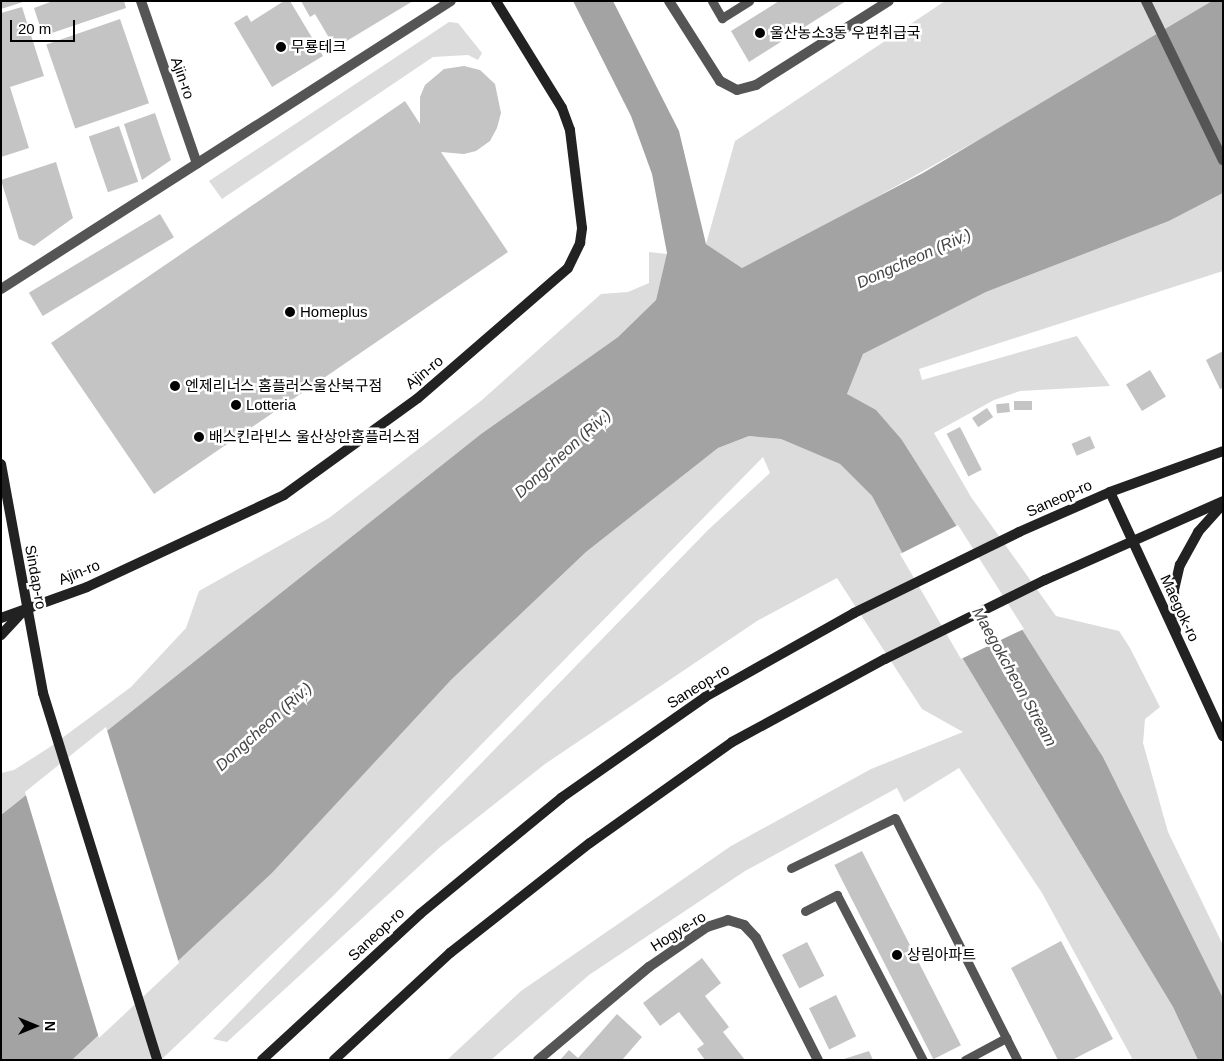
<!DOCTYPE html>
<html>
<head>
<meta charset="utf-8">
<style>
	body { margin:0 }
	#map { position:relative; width:1224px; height:1061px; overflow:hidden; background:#fff; font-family:Helvetica,"Noto Sans KR",sans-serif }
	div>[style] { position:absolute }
	.green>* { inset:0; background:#dcdcdc }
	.water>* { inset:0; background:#a3a3a3 }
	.pier>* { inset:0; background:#fff }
	.building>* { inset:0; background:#c4c4c4; transform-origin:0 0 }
	.lane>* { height:9px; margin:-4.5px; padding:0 4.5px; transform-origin:4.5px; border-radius:4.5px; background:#555 }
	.street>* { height:10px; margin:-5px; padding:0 5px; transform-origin:5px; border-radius:5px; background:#555 }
	.secondary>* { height:10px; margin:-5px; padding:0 5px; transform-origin:5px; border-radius:5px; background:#222 }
	.dots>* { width:14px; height:14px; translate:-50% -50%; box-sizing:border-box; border:2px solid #fff; border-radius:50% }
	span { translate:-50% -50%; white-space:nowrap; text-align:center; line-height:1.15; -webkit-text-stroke:5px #fff; paint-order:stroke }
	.poi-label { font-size:15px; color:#000 }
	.left { translate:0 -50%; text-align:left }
	.street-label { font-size:15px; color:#000 }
	.water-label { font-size:16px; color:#444; font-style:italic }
	.frame { position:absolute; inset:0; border:2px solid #000; pointer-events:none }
	.north { position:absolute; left:10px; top:1001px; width:50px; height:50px; -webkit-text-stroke:4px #fff; paint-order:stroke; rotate:90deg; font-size:14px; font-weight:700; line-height:20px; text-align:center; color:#000 }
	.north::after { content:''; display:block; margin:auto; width:18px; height:22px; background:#000; clip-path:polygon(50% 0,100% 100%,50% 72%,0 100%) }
	.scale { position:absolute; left:10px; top:20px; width:65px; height:22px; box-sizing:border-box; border:2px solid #000; border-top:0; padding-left:6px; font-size:15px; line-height:18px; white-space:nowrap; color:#000; -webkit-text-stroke:4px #fff; paint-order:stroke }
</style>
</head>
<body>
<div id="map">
	<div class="green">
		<i style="clip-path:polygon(945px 1px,1212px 1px,1078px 84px,802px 239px,742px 268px,706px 244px,735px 141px)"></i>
		<i style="clip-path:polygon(449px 22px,458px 23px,482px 53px,478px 60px,468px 55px,433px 57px,222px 199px,209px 181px)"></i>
		<i style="clip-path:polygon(1223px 193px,1223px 271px,919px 369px,922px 380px,1077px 336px,1110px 386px,1020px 391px,994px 400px,934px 433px,971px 497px,1056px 616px,1119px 631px,1130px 648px,1160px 707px,1145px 719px,1143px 743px,1168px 832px,1223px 945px,1223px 998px,1103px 757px,902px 440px,847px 394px,863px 354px,986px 292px,1169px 221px)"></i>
		<i style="clip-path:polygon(649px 252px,667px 254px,656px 300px,618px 337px,481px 434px,1px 815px,1px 773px,14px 770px,50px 747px,131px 687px,186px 628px,199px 591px,329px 518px,482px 400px,601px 294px,628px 292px,649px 283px)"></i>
		<i style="clip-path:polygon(749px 436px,781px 439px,840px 464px,872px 496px,925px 596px,1173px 1007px,1198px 1060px,1133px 1060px,1042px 893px,959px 768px,904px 802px,897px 788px,745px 871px,589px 975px,491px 1060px,447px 1060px,521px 991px,731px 846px,871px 769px,963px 732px,922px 709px,837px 578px,757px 621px,545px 764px,439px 848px,227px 1042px,213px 1039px,708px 530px,770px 473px,763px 457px,332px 897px,161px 1060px,72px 1060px,272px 873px,451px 680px,586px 552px,718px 448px)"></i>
	</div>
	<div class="water">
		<i style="clip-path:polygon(573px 1px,613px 1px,679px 131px,706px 244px,742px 268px,923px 173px,1212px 1px,1223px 1px,1223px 193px,1169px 221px,986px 292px,863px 354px,847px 394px,876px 410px,902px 440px,1103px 757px,1223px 998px,1223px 1060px,1198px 1060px,1173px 1007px,925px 596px,872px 496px,840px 464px,781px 439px,749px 436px,718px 448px,586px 552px,451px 680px,272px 873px,72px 1060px,1px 1060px,1px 815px,481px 434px,618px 337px,656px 300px,667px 253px,652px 174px,631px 116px)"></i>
	</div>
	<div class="pier">
		<i style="clip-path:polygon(958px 525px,1024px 629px,961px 659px,900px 554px)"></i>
		<i style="clip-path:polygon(106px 727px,179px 963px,99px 1038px,25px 792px)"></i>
	</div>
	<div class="building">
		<i style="clip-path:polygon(1px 1px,23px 1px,23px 2px,1px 9px)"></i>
		<i style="clip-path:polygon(53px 1px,124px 1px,126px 8px,43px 36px,34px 8px)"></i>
		<i style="clip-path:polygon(284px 1px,290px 1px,323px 56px,272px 87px,234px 23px,247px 15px,251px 22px)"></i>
		<i style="clip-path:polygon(301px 1px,413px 1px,335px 48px,315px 14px,310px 17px)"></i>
		<i style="clip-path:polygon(779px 1px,846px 1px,749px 62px,731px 31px)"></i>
		<i style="clip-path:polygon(22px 7px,44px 76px,10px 87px,29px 148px,1px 157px,1px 13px)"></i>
		<i style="left:120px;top:19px;width:89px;height:78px;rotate:71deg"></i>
		<i style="clip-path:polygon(464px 66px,480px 70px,495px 84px,501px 113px,497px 128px,490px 141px,476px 151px,464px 154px,441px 152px,508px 252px,154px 494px,51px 343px,405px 101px,420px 124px,420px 97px,425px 85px,444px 69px)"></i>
		<i style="clip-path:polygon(155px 113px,171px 160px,142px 180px,124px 124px)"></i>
		<i style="left:119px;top:126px;width:59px;height:32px;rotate:71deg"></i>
		<i style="clip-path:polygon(56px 162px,73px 218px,34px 246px,19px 239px,1px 180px)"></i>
		<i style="left:160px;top:214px;width:27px;height:153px;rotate:59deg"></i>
		<i style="clip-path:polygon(1223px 351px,1223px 388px,1220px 389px,1206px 360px)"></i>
		<i style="left:1150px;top:370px;width:31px;height:28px;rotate:59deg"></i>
		<i style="left:1032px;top:401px;width:9px;height:18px;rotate:90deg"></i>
		<i style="left:1009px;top:403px;width:9px;height:13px;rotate:84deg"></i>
		<i style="left:987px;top:408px;width:11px;height:18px;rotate:56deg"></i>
		<i style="left:960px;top:427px;width:48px;height:15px;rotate:63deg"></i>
		<i style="left:1090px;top:436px;width:13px;height:20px;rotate:67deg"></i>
		<i style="left:862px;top:851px;width:218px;height:31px;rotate:63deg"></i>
		<i style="clip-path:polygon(1061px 941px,1113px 1039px,1072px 1060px,1058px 1060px,1011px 968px)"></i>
		<i style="left:807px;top:942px;width:38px;height:28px;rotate:63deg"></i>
		<i style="clip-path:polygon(702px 958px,721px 983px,705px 996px,729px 1027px,723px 1032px,745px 1060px,705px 1060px,697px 1049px,704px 1044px,679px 1012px,660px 1026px,643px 1003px)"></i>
		<i style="left:836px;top:995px;width:46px;height:30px;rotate:64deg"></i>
		<i style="clip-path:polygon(617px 1014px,642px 1037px,622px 1060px,560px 1060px,569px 1050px,578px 1058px)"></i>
		<i style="clip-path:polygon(869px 1051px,873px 1060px,844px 1060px,844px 1059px)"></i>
	</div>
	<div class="lane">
		<i style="left:712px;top:1px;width:20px;rotate:60deg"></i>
		<i style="left:722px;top:18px;width:32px;rotate:-32deg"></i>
		<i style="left:791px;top:868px;width:115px;rotate:-25.7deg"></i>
		<i style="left:895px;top:818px;width:271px;rotate:63.2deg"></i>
		<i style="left:805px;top:911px;width:36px;rotate:-27deg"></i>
		<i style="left:837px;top:895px;width:186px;rotate:62.5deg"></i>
		<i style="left:965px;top:1060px;width:47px;rotate:-28.2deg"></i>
	</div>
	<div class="street">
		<i style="left:141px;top:1px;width:172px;rotate:71deg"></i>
		<i style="left:669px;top:1px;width:95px;rotate:57.5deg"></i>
		<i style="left:720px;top:81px;width:19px;rotate:28deg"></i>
		<i style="left:737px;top:90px;width:20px;rotate:-15deg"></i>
		<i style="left:756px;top:85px;width:157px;rotate:-32.3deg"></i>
		<i style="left:1146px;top:1px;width:177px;rotate:64.2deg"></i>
		<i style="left:1px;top:289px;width:534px;rotate:-32.62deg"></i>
		<i style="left:538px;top:1060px;width:145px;rotate:-40deg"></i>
		<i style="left:649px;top:967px;width:70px;rotate:-34.6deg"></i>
		<i style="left:707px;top:927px;width:22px;rotate:-18deg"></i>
		<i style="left:728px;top:920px;width:17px;rotate:17deg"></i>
		<i style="left:744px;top:925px;width:18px;rotate:47deg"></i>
		<i style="left:756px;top:938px;width:137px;rotate:63.1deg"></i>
	</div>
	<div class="secondary">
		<i style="left:1px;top:464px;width:233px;rotate:79.6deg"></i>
		<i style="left:43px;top:693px;width:384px;rotate:72.7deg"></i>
		<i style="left:1110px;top:492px;width:269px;rotate:65.2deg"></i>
		<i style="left:1px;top:618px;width:91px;rotate:-19.8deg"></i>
		<i style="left:87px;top:587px;width:217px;rotate:-25deg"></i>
		<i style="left:284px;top:495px;width:165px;rotate:-35.9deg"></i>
		<i style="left:418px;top:398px;width:198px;rotate:-40.9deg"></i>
		<i style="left:568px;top:268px;width:28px;rotate:-64deg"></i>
		<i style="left:580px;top:243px;width:15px;rotate:-82deg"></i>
		<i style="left:582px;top:228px;width:99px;rotate:-97deg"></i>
		<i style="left:570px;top:130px;width:23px;rotate:-110deg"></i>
		<i style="left:562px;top:108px;width:126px;rotate:-121.7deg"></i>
		<i style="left:1176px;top:630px;width:40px;rotate:-92.9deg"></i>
		<i style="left:1174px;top:590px;width:26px;rotate:-77deg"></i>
		<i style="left:1180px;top:565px;width:38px;rotate:-61deg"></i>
		<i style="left:1198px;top:532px;width:38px;rotate:-48deg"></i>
		<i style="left:1px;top:635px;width:33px;rotate:-47deg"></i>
		<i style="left:262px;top:1060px;width:215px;rotate:-42.7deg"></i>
		<i style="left:420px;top:914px;width:183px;rotate:-39.4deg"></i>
		<i style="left:561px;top:798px;width:176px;rotate:-35deg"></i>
		<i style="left:705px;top:697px;width:171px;rotate:-29.4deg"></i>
		<i style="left:854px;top:613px;width:184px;rotate:-26.1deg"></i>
		<i style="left:1019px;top:532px;width:99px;rotate:-23.7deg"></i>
		<i style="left:1110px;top:492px;width:120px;rotate:-19.9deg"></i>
		<i style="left:334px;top:1060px;width:158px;rotate:-42.7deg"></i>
		<i style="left:450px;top:953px;width:178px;rotate:-38.2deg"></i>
		<i style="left:590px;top:843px;width:174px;rotate:-35.4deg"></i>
		<i style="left:732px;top:742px;width:174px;rotate:-28.5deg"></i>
		<i style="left:885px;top:659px;width:178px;rotate:-26.3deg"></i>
		<i style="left:1045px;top:580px;width:195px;rotate:-23.9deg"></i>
	</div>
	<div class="dots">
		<i style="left:760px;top:33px;background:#000"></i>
		<i style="left:281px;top:47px;background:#000"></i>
		<i style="left:290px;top:312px;background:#000"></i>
		<i style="left:175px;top:386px;background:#000"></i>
		<i style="left:236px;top:405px;background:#000"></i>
		<i style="left:199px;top:437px;background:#000"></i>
		<i style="left:897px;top:955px;background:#000"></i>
	</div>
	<div class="poi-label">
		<span class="left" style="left:770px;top:33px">울산농소3동 우편취급국</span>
		<span class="left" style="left:291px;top:47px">무룡테크</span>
		<span class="left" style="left:300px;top:312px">Homeplus</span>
		<span class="left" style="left:185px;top:386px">엔제리너스 홈플러스울산북구점</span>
		<span class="left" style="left:246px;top:405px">Lotteria</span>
		<span class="left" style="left:209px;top:437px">배스킨라빈스 울산상안홈플러스점</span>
		<span class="left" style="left:907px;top:955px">상림아파트</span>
	</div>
	<div class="street-label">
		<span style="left:183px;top:78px;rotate:71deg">Ajin-ro</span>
		<span style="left:424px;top:372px;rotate:-39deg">Ajin-ro</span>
		<span style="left:1059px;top:498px;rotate:-24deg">Saneop-ro</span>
		<span style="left:79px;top:572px;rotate:-22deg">Ajin-ro</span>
		<span style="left:36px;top:577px;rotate:80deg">Sindap-ro</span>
		<span style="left:1180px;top:608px;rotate:65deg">Maegok-ro</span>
		<span style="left:698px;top:686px;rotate:-32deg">Saneop-ro</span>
		<span style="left:678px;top:931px;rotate:-32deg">Hogye-ro</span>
		<span style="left:376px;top:934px;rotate:-43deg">Saneop-ro</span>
	</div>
	<div class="water-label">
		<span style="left:914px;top:259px;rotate:-24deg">Dongcheon (Riv.)</span>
		<span style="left:563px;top:454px;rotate:-42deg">Dongcheon (Riv.)</span>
		<span style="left:1014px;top:677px;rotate:61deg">Maegokcheon Stream</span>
		<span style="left:264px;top:727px;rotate:-42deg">Dongcheon (Riv.)</span>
	</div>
	<div class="frame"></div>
	<div class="north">N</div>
	<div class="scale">20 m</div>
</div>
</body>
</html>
